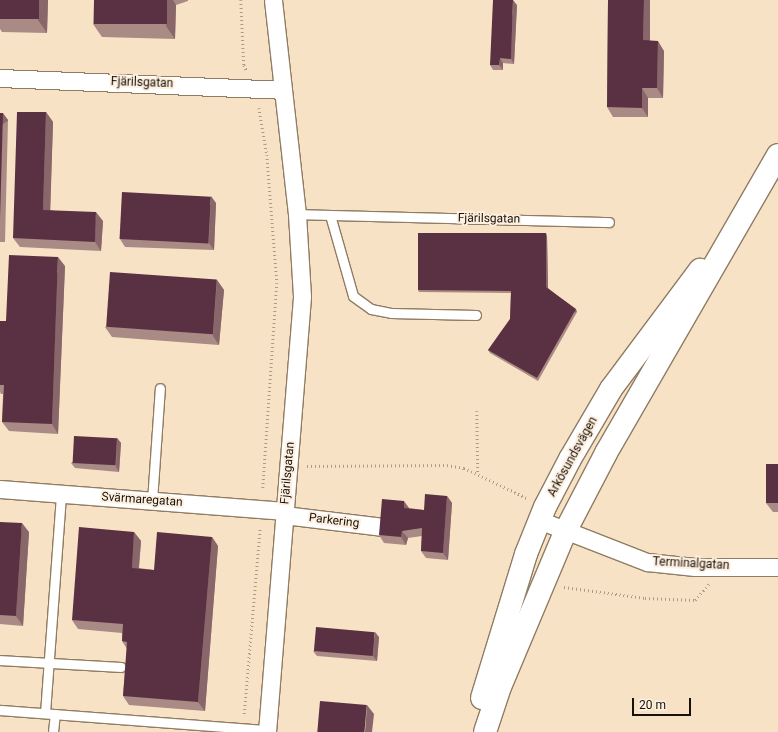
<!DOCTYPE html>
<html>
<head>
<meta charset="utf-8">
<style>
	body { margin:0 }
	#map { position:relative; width:778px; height:732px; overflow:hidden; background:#f8e2c6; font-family:Roboto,sans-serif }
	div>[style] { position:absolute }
	.path>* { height:2.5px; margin-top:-1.25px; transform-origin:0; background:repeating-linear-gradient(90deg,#ac9b85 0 1px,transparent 0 4px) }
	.roads { filter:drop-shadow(1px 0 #907c63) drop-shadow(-1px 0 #907c63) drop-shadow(0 1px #907c63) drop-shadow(0 -1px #907c63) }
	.service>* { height:9px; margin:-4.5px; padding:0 4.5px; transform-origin:4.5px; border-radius:4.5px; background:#fff }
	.minor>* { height:17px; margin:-8.5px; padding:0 8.5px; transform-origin:8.5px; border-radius:8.5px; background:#fff }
	.secondary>* { height:22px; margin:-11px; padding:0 11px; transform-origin:11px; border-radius:11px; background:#fff }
	.wall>* { inset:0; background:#a98a84 }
	.shaded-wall>* { inset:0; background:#89666a; transform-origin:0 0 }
	.building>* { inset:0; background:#5a3142; transform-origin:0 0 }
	span { translate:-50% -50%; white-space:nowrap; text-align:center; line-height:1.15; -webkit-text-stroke:4px #fef0e0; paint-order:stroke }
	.street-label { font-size:12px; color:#181107 }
	.scale { position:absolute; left:632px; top:698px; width:59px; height:18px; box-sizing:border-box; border:2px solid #181107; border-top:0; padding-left:5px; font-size:12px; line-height:14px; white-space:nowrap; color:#181107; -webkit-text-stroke:3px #fef0e0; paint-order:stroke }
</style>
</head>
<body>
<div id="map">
	<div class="path">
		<i style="left:241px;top:0;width:65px;rotate:87.4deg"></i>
		<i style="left:244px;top:65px;width:7px;rotate:63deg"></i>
		<i style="left:259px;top:108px;width:48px;rotate:80.3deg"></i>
		<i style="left:267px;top:155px;width:128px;rotate:85.5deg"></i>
		<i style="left:277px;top:283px;width:208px;rotate:93.9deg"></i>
		<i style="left:477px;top:411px;width:63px;rotate:89.1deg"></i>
		<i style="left:307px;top:466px;width:140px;rotate:-0.4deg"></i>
		<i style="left:447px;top:465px;width:17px;rotate:10deg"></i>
		<i style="left:464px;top:468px;width:70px;rotate:25.5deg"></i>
		<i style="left:564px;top:587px;width:82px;rotate:7.7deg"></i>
		<i style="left:645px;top:598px;width:50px;rotate:2.3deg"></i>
		<i style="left:695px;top:600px;width:21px;rotate:-49deg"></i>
		<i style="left:244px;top:714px;width:187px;rotate:-85.1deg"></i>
	</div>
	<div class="roads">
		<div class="service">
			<i style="left:297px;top:214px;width:312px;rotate:1.5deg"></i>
			<i style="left:330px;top:215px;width:84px;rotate:74.1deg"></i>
			<i style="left:353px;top:296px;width:22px;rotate:36deg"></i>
			<i style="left:371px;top:309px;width:20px;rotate:11deg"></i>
			<i style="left:391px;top:313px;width:85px;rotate:1.3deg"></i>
			<i style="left:152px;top:501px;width:113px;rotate:-86deg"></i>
			<i style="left:0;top:660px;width:121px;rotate:3.3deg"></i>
			<i style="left:0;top:710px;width:268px;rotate:4.3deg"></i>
			<i style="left:45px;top:713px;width:220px;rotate:-85.8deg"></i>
			<i style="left:53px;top:732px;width:18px;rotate:-84deg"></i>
		</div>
		<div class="minor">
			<i style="left:0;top:78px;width:283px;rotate:2.4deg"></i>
			<i style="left:0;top:489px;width:286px;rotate:4.4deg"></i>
			<i style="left:284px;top:515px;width:100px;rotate:6.9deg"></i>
			<i style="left:539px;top:520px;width:116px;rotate:21.3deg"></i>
			<i style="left:647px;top:562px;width:48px;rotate:5.9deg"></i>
			<i style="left:695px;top:567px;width:83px"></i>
			<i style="left:267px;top:732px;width:437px;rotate:-85.4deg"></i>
			<i style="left:302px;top:296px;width:82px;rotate:-93.5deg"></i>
			<i style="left:297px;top:214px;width:215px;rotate:-96.4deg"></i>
		</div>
		<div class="secondary">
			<i style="left:482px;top:698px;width:151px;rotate:-73deg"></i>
			<i style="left:526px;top:554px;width:51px;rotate:-68deg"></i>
			<i style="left:545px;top:507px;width:54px;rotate:-62.5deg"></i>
			<i style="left:570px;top:459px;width:81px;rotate:-59.6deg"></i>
			<i style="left:611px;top:389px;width:149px;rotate:-53.2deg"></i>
			<i style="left:485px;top:732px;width:47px;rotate:-71.6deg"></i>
			<i style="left:500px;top:687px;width:170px;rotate:-67.2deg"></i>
			<i style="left:566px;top:530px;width:87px;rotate:-62.5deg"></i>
			<i style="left:606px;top:453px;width:344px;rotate:-60deg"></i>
		</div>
	</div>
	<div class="wall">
		<i style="clip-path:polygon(0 0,48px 0,47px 33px,2px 32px,0 29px)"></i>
		<i style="clip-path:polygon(94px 0,188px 0,188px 1px,176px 5px,175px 39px,102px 37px,93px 24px)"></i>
		<i style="clip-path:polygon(608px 0,650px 0,650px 41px,664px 51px,663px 98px,648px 98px,648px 117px,613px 117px,607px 107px)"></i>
		<i style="clip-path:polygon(517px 5px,514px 64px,503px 63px,503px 70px,493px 70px,490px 65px)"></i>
		<i style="clip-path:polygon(46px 112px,53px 122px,50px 210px,103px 221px,101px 251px,20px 247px,13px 238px)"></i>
		<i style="clip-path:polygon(0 113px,8px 120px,5px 242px,0 242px)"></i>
		<i style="clip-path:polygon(216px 203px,214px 250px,125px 247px,120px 239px)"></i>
		<i style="clip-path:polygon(547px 236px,548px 288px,577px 312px,538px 381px,490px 353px,488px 350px,510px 319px,511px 293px,419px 292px,418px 290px)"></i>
		<i style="clip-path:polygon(65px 266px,58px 434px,9px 431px,2px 422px,3px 394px,1px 394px,0 392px,0 321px,6px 321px)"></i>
		<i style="clip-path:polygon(217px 280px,224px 290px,219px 345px,112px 337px,105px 327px)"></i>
		<i style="clip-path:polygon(117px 438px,121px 443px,119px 472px,75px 468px,71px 463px)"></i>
		<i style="clip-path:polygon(778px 464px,778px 512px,773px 512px,766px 503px)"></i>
		<i style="clip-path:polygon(447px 496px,452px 503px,448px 560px,426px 558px,421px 551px,422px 536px,408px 538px,406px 545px,384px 543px,379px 535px,409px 508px,424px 510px)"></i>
		<i style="clip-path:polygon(0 522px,29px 532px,23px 626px,0 624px)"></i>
		<i style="clip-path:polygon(134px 532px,141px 541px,139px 568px,154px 570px,212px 537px,218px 546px,205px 711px,129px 705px,123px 696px,127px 649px,122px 641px,122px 633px,78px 629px,72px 620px)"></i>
		<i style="clip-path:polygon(379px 637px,377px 661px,317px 656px,313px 651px)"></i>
	</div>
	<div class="shaded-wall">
		<i style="clip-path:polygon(39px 0,48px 0,47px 33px,38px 20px)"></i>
		<i style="clip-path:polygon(167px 0,173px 0,176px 5px,175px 39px,166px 26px)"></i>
		<i style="clip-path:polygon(513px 0,517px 5px,514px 64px,511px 59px)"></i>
		<i style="clip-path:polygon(644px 0,650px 0,650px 50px,643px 40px)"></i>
		<i style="clip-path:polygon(658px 41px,664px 51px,663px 98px,657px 88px)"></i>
		<i style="clip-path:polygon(500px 58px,503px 63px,503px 70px,499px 65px)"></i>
		<i style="clip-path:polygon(642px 88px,648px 98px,648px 117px,642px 108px)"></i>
		<i style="clip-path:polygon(46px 112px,53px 122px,50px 219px,43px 210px)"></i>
		<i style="left:3px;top:113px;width:9px;height:122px;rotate:54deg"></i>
		<i style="clip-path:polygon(211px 196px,216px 203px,214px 250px,209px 243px)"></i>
		<i style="clip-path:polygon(96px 212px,103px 221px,101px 251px,95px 242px)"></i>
		<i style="clip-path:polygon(546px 233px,547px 236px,548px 289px,546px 287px)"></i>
		<i style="clip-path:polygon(58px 257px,65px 266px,58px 434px,52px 424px)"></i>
		<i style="clip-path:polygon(217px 280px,224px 290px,219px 345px,213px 336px)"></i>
		<i style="left:576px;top:309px;width:3px;height:79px;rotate:72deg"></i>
		<i style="clip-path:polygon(117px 438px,121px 443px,119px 472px,116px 467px)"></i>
		<i style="clip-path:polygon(447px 496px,452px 503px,448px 560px,443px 553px)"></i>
		<i style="clip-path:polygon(404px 501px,409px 508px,409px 516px,404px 508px)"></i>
		<i style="clip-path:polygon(22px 523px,29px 532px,23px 626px,16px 616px)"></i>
		<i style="clip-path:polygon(402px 531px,408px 538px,406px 545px,401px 537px)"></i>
		<i style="clip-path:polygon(134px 532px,141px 541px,138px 577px,132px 568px)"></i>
		<i style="clip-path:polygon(212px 537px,218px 546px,205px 711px,198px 702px)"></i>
		<i style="clip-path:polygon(375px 632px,379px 637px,377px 661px,373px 656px)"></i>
		<i style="clip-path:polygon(367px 705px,374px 714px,372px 732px,365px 732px)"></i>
	</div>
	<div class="building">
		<i style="left:0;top:0;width:39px;height:19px"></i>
		<i style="left:94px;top:0;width:73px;height:24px"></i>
		<i style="clip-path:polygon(493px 0,513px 0,511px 59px,500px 58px,499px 65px,490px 65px)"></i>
		<i style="clip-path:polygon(608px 0,644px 0,643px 40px,658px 41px,657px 88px,642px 88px,642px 108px,607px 107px)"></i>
		<i style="clip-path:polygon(17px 112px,46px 112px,43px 210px,96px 212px,95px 242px,13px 238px)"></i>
		<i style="clip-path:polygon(0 113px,3px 113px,0 219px)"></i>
		<i style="left:122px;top:192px;width:89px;height:47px;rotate:3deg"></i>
		<i style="clip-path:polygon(418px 233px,546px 233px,546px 287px,576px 309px,537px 378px,488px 350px,510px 319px,511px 291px,418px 290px)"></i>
		<i style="clip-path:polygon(9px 255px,58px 257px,52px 424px,2px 422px,4px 385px,0 385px,0 321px,6px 321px)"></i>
		<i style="left:110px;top:272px;width:107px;height:55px;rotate:4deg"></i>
		<i style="left:74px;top:436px;width:43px;height:27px;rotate:3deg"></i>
		<i style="left:766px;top:464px;width:12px;height:39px"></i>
		<i style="clip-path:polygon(425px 494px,447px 496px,443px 553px,421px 551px,422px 528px,402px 531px,401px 537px,379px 535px,382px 499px,404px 501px,404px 508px,424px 510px)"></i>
		<i style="clip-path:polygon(0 522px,22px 523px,16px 616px,0 615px)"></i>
		<i style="clip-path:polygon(79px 527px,134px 532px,132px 568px,154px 570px,157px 532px,212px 537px,198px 702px,123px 696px,127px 642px,122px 641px,123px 624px,72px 620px)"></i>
		<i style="left:316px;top:627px;width:59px;height:24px;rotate:5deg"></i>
		<i style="left:320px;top:701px;width:47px;height:31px;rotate:5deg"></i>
	</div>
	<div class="street-label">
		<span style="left:142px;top:83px;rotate:2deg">Fjärilsgatan</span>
		<span style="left:489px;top:219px;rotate:1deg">Fjärilsgatan</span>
		<span style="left:573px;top:457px;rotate:-61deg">Arkösundsvägen</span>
		<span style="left:288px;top:473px;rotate:-85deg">Fjärilsgatan</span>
		<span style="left:142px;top:500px;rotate:4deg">Svärmaregatan</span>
		<span style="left:334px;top:521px;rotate:7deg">Parkering</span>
		<span style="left:691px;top:564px;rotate:3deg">Terminalgatan</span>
	</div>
	<div class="scale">20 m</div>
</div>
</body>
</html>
